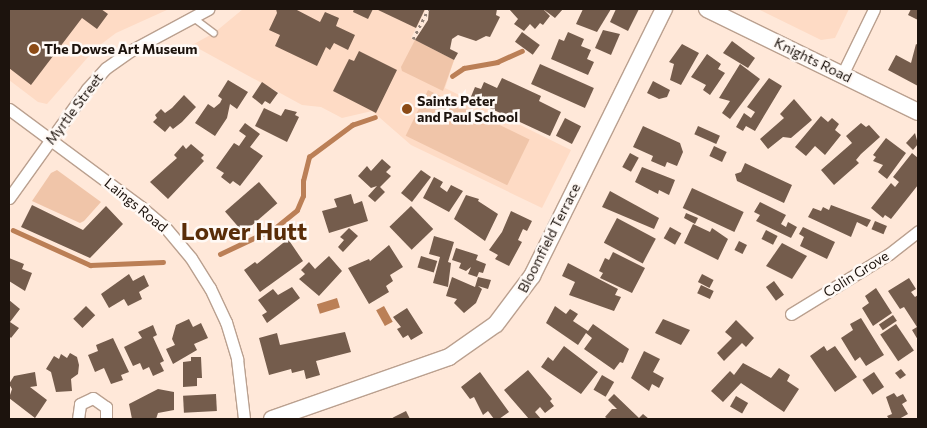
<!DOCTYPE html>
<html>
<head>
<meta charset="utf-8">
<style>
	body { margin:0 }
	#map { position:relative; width:927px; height:428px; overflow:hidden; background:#ffe8d9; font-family:Commissioner,sans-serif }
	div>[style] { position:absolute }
	.built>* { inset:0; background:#fedbc5 }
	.green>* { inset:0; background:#f0c5a9; transform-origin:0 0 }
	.water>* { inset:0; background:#bb7f56; transform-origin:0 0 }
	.stream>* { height:4.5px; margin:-2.25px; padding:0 2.25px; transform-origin:2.25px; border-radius:2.25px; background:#bb7f56 }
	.building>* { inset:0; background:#745c4c; transform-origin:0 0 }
	.path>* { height:2.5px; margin-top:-1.25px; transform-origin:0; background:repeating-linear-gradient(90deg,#918176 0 2.5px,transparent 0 6.5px) }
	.roads { filter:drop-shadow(1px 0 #baa08f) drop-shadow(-1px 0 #baa08f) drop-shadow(0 1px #baa08f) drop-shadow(0 -1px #baa08f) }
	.lane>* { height:5.5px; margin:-2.75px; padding:0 2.75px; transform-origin:2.75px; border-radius:2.75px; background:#fff }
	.street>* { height:11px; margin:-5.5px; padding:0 5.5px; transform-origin:5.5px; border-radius:5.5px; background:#fff }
	.secondary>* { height:16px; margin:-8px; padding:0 8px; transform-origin:8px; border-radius:8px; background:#fff }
	.dots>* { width:14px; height:14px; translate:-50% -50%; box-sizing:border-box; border:2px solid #fff9f5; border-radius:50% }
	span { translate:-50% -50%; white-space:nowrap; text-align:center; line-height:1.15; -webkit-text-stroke:5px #fff9f5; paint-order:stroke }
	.poi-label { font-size:14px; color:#1c130d; font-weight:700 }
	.left { translate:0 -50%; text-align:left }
	.street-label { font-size:14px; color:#1c130d }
	.town-label { font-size:24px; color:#592d08; font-weight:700 }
	.frame { position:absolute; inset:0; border:10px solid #1c130d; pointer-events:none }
</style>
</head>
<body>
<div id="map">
	<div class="built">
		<i style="clip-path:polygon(9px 9px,169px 9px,116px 33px,96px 48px,47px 104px,38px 102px,9px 80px)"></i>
		<i style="clip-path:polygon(243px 9px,426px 9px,411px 38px,454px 60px,445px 88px,571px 150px,542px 208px,411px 145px,372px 111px,342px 118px,321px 107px,302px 105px,192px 45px,214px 33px)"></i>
		<i style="clip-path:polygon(758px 9px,849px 9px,835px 38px,821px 40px)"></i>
	</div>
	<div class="green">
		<i style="clip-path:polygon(415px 40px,454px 60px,443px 91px,402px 71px,401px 67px)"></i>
		<i style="left:428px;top:90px;width:113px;height:51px;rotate:26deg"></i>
		<i style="clip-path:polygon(57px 170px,101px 202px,84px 221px,80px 223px,32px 201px,51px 173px)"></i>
	</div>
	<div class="water">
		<i style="left:337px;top:298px;width:10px;height:21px;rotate:73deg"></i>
		<i style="left:384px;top:306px;width:18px;height:9px;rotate:61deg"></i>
	</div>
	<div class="stream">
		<i style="left:452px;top:76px;width:14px;rotate:-34deg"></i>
		<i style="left:464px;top:68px;width:34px;rotate:-10deg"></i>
		<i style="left:497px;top:62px;width:27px;rotate:-24deg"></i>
		<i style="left:13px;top:230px;width:85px;rotate:24.4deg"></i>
		<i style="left:90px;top:265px;width:73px;rotate:-2.4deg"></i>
		<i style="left:220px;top:254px;width:61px;rotate:-25.3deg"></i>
		<i style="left:275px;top:228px;width:28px;rotate:-39deg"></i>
		<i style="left:297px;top:210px;width:15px;rotate:-67deg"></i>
		<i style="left:303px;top:196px;width:15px;rotate:-90deg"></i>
		<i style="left:303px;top:181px;width:25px;rotate:-76deg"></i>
		<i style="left:309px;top:157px;width:54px;rotate:-36.7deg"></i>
		<i style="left:352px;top:125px;width:24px;rotate:-19deg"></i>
	</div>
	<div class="building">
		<i style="clip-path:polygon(9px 9px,101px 9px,108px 14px,97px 29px,82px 18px,31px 85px,9px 68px)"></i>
		<i style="clip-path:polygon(276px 9px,295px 9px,320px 22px,325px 12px,339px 18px,336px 26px,355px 35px,348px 50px,334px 43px,330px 50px,326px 47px,317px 66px,275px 46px,280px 35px,269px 30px,277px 13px)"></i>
		<i style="clip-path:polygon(354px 9px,373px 9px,368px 19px,353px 12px)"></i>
		<i style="clip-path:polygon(376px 9px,425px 9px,416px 28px)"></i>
		<i style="clip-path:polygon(429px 9px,497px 9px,496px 15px,500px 17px,490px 37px,486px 36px,476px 41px,458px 35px,452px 39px,450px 49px,458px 53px,454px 60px,415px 40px,428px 20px)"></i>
		<i style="clip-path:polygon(509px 9px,563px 9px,555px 18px,543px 9px,550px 16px,543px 25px,540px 23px,535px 29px,530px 24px,524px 31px,514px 24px,518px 19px)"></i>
		<i style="clip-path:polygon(583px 9px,611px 9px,597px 32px,576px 24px)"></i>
		<i style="clip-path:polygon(616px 9px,639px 9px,628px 31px,610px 22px)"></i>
		<i style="clip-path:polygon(911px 9px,918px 9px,918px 20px,908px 15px)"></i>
		<i style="clip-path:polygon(603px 30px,620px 34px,611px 55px,595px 48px)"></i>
		<i style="left:522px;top:32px;width:22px;height:12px;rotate:36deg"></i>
		<i style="clip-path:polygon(568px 32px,584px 39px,581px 46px,591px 50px,587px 59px,594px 62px,588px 75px,551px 59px,559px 39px,564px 41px)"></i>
		<i style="clip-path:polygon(732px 41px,755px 58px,748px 68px,723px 53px)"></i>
		<i style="clip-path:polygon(682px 44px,699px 53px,681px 85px,670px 80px,674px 64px,669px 62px)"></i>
		<i style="clip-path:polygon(916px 44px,918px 45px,918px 86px,888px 70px,896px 55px,911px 63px)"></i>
		<i style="clip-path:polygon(359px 51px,397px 70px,376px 113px,333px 91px,349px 59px,354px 61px)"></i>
		<i style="clip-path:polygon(707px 54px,721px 64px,718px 69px,725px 73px,710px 95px,703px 90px,706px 85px,691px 77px)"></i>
		<i style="left:540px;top:64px;width:59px;height:22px;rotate:24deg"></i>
		<i style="clip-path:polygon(740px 64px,760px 79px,730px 119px,722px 113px,730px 101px,719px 98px)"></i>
		<i style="clip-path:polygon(502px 78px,541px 96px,539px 101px,561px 112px,550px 136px,470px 99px,475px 87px,481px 89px,484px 82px,497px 88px)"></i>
		<i style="clip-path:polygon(769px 78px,782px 86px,755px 131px,746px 126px,743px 131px,736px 127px,744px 113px,751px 118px,755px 112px,747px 107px)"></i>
		<i style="clip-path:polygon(228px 80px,248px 92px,237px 109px,230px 104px,227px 118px,215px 136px,195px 123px,208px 104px,214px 108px,220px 103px,222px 99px,218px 96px)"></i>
		<i style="clip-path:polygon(653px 81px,670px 90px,667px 97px,659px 99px,647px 93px)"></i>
		<i style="clip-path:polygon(262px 82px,278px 93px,270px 104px,265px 101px,262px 105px,252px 97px)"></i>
		<i style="clip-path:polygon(184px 95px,196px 107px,182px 122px,173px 129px,170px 126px,165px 132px,153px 122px,157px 118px,155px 115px,161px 109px,165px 113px,172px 108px)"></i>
		<i style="clip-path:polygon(794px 99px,812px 120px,791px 138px,783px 137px,768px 149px,760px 139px,784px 118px,780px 114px)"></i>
		<i style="clip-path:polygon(264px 108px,281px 116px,285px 109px,297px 112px,295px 115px,299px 117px,287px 142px,255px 126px)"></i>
		<i style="clip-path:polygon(821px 116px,828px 122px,832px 118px,839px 124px,835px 130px,841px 135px,825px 155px,815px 146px,806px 156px,795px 147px)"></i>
		<i style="left:565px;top:118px;width:18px;height:20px;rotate:27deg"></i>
		<i style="clip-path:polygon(245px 123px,260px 134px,250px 147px,263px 156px,240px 186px,233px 181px,230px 184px,221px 177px,224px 173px,216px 168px,234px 143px,239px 146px,246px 136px,239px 131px)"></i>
		<i style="clip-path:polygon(861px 123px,866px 127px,869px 125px,880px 137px,861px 154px,856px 160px,859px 163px,834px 185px,821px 170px,852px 143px,846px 136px)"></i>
		<i style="clip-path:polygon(643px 126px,680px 143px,683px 152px,677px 166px,667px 162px,665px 167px,651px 161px,653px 156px,633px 147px)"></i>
		<i style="left:698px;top:126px;width:24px;height:9px;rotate:24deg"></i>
		<i style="clip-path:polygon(915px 133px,918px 144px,913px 150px,906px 143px)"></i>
		<i style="clip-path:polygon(886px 138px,906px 153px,887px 179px,878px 172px,883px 165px,873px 161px,876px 157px,873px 155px)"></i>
		<i style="clip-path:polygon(191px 144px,204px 155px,201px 158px,204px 161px,168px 199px,150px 182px,177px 158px,174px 155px,183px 145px,186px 149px)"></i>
		<i style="left:714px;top:146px;width:14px;height:11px;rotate:25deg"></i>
		<i style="left:630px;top:153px;width:10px;height:16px;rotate:29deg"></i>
		<i style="clip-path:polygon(912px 153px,918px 158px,918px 185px,891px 219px,885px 215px,883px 218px,871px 208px,891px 183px,895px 187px,899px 182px,893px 177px)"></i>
		<i style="clip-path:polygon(382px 159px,391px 167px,386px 172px,391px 176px,380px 187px,385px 192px,375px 202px,368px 196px,377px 186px,371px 188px,358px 176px,367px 166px,371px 171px)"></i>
		<i style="clip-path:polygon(745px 163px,792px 185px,784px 203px,737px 181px,735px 174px,741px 172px)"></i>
		<i style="clip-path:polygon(642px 167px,675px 180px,669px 195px,659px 190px,658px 194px,635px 182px)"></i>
		<i style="clip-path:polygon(421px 170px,431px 177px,412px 202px,401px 193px)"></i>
		<i style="clip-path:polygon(434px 177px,443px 182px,440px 187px,447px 192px,451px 185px,463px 191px,449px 212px,423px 198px)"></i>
		<i style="left:259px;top:182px;width:28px;height:45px;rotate:49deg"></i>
		<i style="left:692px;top:188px;width:57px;height:22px;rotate:25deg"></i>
		<i style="clip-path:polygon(610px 191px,659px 218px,654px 229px,602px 207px)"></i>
		<i style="clip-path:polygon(351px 194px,354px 204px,362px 201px,368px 221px,329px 233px,322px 211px,337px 207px,334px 199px)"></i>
		<i style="clip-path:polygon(466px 195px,479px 199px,478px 201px,498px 214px,485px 241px,454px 219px)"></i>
		<i style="clip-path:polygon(760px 202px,786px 215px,781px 224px,786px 227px,788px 222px,797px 227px,791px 238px,756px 221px,760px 215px,754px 212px)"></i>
		<i style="clip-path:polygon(32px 205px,83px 230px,106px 206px,123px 224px,90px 258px,21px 227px)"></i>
		<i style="clip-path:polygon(831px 205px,871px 220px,867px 227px,857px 222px,851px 237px,808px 217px,813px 208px,821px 211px,823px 207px,829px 210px)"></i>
		<i style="left:411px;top:206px;width:32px;height:30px;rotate:46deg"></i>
		<i style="clip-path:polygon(511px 211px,532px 221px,527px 231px,523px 229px,518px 240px,522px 242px,509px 266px,495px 259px,498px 255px,489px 250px,502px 232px)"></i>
		<i style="clip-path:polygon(686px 213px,698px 218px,695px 224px,684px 218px)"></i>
		<i style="left:617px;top:218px;width:44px;height:28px;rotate:28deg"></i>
		<i style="left:875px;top:221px;width:13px;height:9px;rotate:23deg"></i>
		<i style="clip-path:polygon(693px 224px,710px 232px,712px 228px,728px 239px,718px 260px,684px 243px)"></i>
		<i style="left:670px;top:227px;width:13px;height:13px;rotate:29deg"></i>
		<i style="clip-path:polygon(803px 227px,835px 242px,827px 259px,800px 246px,804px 237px,799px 234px)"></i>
		<i style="clip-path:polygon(349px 228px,358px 236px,343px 252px,338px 247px,344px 240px,340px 237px)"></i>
		<i style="left:766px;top:230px;width:13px;height:10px;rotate:27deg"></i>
		<i style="clip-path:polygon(434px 236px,454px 242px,448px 262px,451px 263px,448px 287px,433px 283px,440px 257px,429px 254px)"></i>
		<i style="clip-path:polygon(288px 239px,303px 261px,260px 292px,244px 270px,255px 262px,257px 264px)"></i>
		<i style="left:739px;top:241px;width:9px;height:10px;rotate:27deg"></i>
		<i style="clip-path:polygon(782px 243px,807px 256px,792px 279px,766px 266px)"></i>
		<i style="clip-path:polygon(389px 245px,403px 267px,390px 275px,393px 281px,386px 286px,389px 292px,369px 304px,348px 268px,369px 259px,370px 261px)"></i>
		<i style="clip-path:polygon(456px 248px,478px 255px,476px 260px,486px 264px,483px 273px,479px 272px,477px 277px,468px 274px,471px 267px,466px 271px,459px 268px,461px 263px,452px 260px)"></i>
		<i style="clip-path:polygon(613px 252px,645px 268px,632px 293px,600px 278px,603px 273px,599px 271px,605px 258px,609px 260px)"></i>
		<i style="clip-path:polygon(329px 256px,342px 271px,319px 296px,299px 279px,305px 274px,301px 270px,309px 262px,315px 269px)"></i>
		<i style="left:421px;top:256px;width:17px;height:12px;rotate:17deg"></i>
		<i style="clip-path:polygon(9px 258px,24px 264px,22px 269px,32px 273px,25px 291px,9px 281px)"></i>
		<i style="clip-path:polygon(568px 263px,618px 289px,615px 295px,621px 297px,614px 311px,569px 295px,575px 282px,562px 276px)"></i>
		<i style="clip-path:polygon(129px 274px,133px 281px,144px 275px,149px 286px,139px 292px,142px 299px,128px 306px,124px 299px,109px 308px,101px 294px)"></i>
		<i style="left:702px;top:274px;width:13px;height:9px;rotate:27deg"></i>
		<i style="clip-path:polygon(452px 277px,475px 287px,478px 277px,491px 280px,488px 289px,478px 286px,482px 289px,476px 303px,464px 313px,454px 303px,457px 299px,446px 296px)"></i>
		<i style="clip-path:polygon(909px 278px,916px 289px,911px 292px,915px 297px,918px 295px,918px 340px,912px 330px,917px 327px,904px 307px,900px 309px,888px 291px)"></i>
		<i style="left:774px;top:281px;width:17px;height:10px;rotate:54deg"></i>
		<i style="left:701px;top:285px;width:14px;height:9px;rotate:25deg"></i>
		<i style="clip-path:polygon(292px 287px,300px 298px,267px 323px,262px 315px,267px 312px,258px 300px,273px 289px,278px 295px)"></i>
		<i style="clip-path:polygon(876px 288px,892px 313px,873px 326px,862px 308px,869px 303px,865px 296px)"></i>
		<i style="clip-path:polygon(9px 300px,20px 309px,10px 322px,19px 328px,11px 338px,9px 336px)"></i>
		<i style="left:86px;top:306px;width:13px;height:18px;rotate:45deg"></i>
		<i style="clip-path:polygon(555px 306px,566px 314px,570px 309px,578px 314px,573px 321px,588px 331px,593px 324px,629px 349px,623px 363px,620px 362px,614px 370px,584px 349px,592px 338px,586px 333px,578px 345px,546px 323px)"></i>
		<i style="clip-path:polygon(407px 308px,423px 333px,411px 340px,408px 335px,403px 338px,397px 329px,401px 327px,393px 317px)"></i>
		<i style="left:893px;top:315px;width:7px;height:17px;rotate:56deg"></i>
		<i style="clip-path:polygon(861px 318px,884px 355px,866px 366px,860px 357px,855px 361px,841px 338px,853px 330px,850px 324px)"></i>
		<i style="clip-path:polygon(189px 319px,193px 327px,201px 323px,208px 338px,194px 344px,197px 350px,173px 364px,166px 349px,175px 345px,172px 339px,176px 325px)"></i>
		<i style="clip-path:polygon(663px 319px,690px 330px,681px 345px,655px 333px)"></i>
		<i style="clip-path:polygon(736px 320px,754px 338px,746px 347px,742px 343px,724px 361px,717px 353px,732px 338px,725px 332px)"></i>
		<i style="left:896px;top:324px;width:32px;height:19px;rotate:56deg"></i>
		<i style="clip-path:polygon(153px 325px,157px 335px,153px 337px,164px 361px,160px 363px,164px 371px,153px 376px,149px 367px,143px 370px,140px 363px,133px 366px,124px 347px,142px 338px,138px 332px)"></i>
		<i style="clip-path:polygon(345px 332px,351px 352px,316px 361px,320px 375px,306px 379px,304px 370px,292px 373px,291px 369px,269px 375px,259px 338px,277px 333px,280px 345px)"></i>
		<i style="clip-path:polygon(113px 338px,129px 372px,121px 375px,123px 380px,111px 384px,104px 368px,95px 372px,88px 355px,98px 351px,96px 345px)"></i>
		<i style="clip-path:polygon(564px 346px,598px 372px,581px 394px,541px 367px,548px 357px,553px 361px)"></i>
		<i style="clip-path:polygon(824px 346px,827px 351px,835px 346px,857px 377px,835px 392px,810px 356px)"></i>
		<i style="clip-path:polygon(644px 351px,660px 359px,653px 372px,664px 378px,659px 388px,652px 384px,649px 391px,631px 378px)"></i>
		<i style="clip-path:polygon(70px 353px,77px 357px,79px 365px,78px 374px,71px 379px,72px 391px,56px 392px,51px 372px,46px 369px,54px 356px,59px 359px,61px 354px,67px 358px)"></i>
		<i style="clip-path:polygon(191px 357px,201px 357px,202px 378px,197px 378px,197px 386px,183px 387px,183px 362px,191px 361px)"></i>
		<i style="clip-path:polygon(743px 363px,771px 378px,779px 368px,790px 375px,787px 381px,799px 389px,784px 412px,741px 383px,723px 402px,711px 391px,730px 371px,734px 375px)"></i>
		<i style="clip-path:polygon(901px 369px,906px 375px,900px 379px,895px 373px)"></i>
		<i style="clip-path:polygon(528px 370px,552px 399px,550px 401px,554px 406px,545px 413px,540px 407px,535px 412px,541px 419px,529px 419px,504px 390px)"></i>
		<i style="clip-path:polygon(35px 372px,37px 386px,30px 387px,47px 400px,35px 418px,9px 398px,12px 389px,9px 384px,14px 376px)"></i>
		<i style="clip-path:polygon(480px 372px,509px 412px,499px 419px,494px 419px,488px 411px,483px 415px,474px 397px,470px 399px,461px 387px)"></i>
		<i style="left:874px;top:372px;width:18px;height:14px;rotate:56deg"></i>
		<i style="left:602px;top:375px;width:14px;height:17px;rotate:30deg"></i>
		<i style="clip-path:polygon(158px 389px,174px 392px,174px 410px,158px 413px,156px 419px,132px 419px,129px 404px)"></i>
		<i style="clip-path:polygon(894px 393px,897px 397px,903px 394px,907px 401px,902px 404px,908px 414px,899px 419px,889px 419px,887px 416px,892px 414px,886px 397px)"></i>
		<i style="left:216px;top:394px;width:17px;height:33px;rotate:87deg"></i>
		<i style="clip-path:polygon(614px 394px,639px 418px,643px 414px,649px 419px,608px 419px,605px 417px,612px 409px,617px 409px,608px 400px)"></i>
		<i style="left:736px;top:396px;width:14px;height:12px;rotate:30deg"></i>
		<i style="clip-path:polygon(406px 411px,410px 419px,391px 419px,394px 417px)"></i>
	</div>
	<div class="path">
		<i style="left:413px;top:39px;width:34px;rotate:-63deg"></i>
	</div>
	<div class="roads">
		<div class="lane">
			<i style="left:194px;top:18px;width:25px;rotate:37deg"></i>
		</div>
		<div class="street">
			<i style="left:842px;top:75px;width:73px;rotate:-64.1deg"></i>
			<i style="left:9px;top:109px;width:164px;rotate:36.6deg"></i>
			<i style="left:141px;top:207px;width:31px;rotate:40deg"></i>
			<i style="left:165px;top:227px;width:40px;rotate:50deg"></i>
			<i style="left:191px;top:258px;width:36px;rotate:58deg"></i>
			<i style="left:210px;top:288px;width:38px;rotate:65deg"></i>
			<i style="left:226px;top:322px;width:39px;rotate:73deg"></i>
			<i style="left:237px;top:359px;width:60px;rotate:83.3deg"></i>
			<i style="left:9px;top:198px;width:134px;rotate:-54.4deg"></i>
			<i style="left:87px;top:89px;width:28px;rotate:-48deg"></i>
			<i style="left:106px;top:68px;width:29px;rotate:-35deg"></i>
			<i style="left:130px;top:51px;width:89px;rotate:-28.3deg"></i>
			<i style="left:791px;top:314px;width:115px;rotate:-31.5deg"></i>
			<i style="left:889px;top:254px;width:37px;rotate:-38deg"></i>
			<i style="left:78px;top:419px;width:15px;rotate:-82deg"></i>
			<i style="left:80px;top:404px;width:14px;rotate:-25deg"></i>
			<i style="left:93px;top:398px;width:16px;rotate:35deg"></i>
			<i style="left:106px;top:407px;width:12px;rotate:90deg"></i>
		</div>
		<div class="secondary">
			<i style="left:707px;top:9px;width:235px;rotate:26deg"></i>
			<i style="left:272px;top:419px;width:188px;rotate:-19.3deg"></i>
			<i style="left:449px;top:357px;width:57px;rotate:-35.1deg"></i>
			<i style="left:496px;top:324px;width:60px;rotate:-53.1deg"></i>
			<i style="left:532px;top:276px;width:298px;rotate:-63.7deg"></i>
		</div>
	</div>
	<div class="dots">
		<i style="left:34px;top:49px;background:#8c4b16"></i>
		<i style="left:407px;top:109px;background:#8c4b16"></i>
	</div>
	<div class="poi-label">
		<span class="left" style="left:44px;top:49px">The Dowse Art Museum</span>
		<span class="left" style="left:417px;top:109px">Saints Peter<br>and Paul School</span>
	</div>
	<div class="street-label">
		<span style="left:813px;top:60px;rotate:26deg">Knights Road</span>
		<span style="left:74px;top:109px;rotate:-53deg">Myrtle Street</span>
		<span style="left:136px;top:205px;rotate:39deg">Laings Road</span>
		<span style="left:549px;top:238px;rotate:-63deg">Bloomfield Terrace</span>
		<span style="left:856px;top:274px;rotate:-32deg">Colin Grove</span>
	</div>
	<div class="town-label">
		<span style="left:244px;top:231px">Lower Hutt</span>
	</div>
	<div class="frame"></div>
</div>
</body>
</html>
